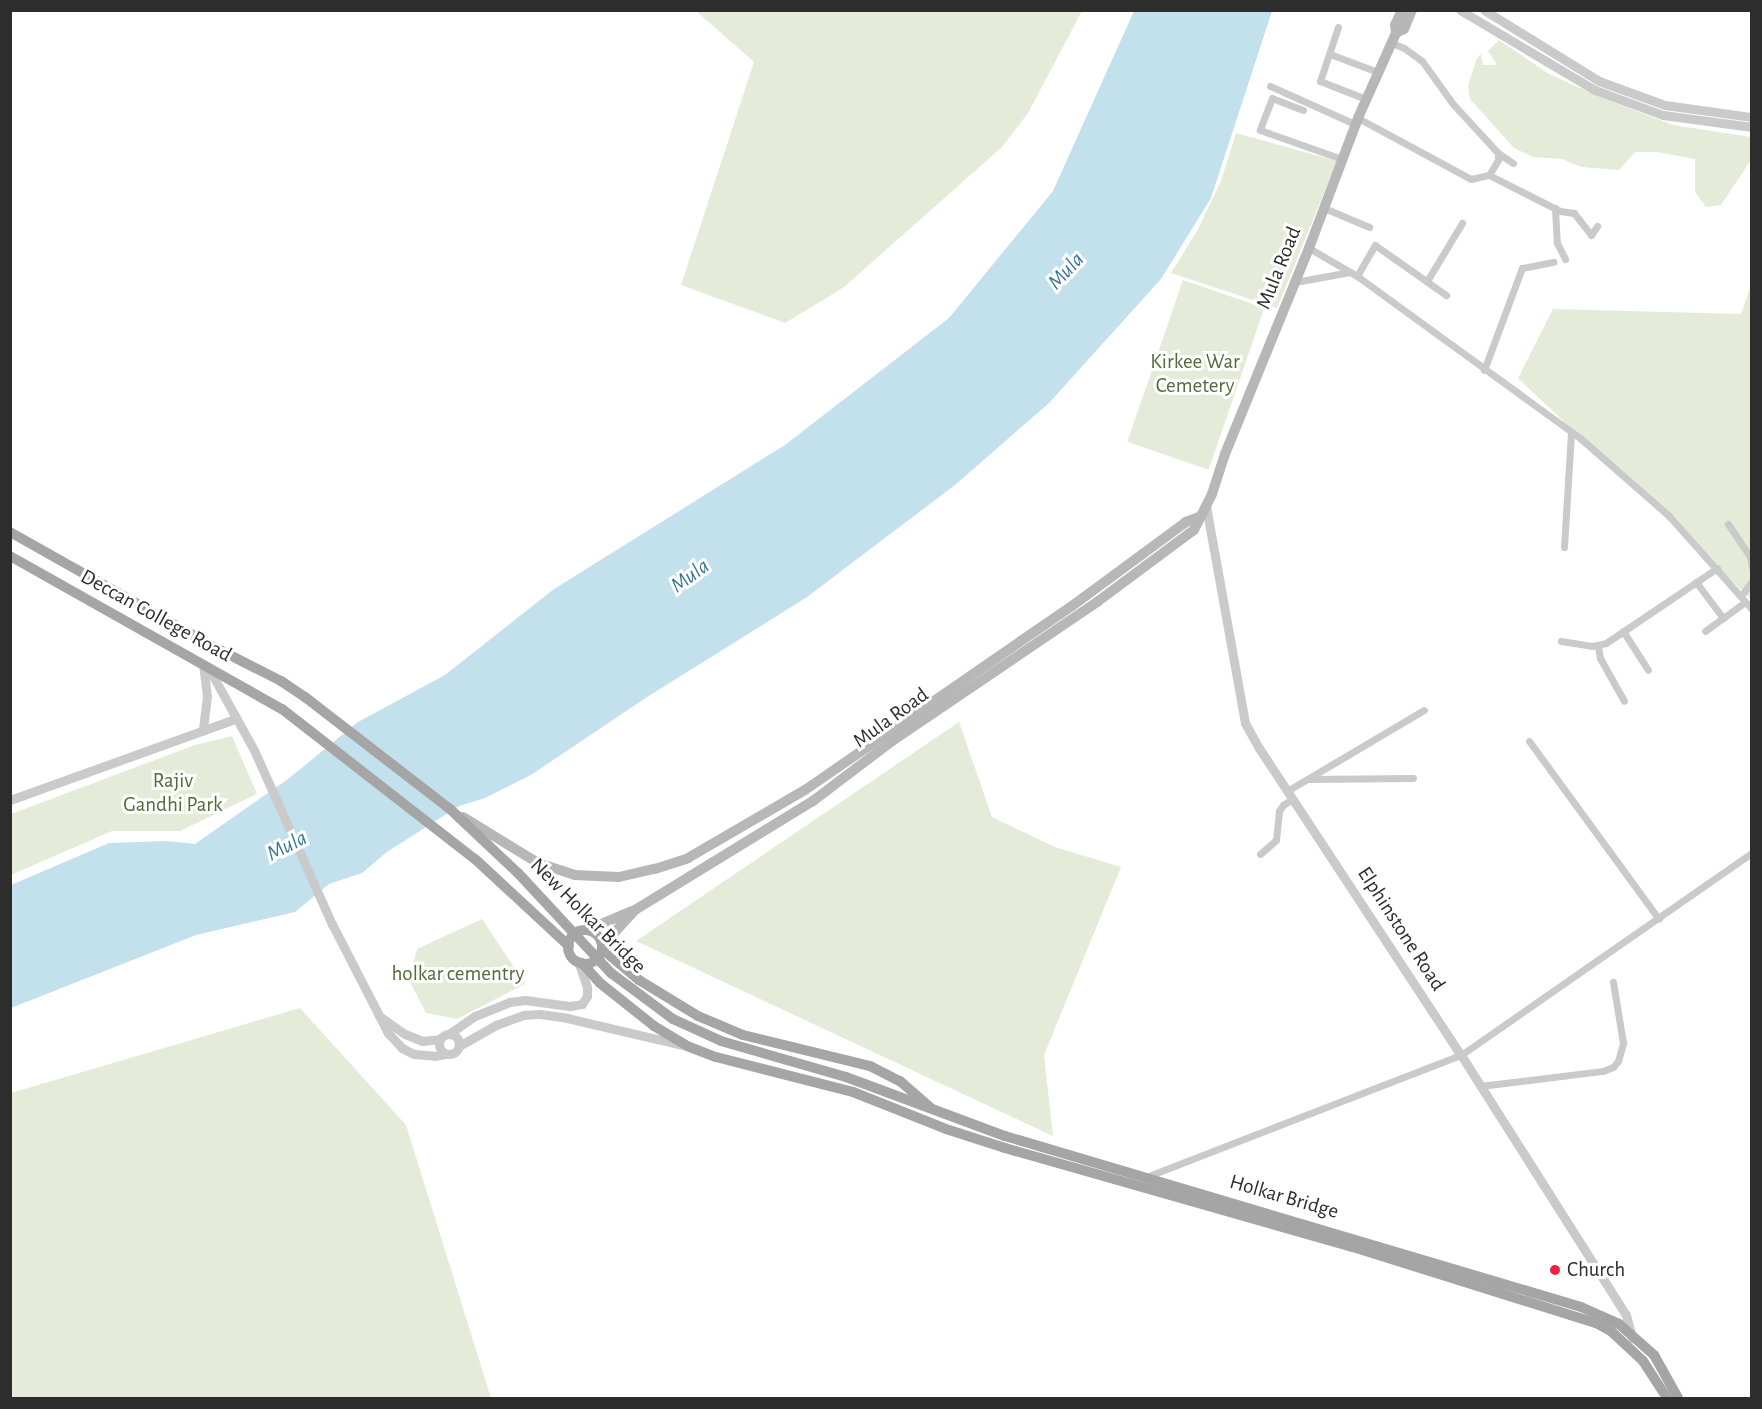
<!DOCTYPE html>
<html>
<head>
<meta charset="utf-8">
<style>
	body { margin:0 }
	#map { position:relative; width:1762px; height:1409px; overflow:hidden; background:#fff; font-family:"Alegreya Sans",sans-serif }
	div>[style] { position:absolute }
	.green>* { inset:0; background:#e4ecd9; transform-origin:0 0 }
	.water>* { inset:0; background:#c3e0ed }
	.minor>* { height:7px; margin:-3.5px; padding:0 3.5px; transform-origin:3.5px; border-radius:3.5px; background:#cacaca }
	.tertiary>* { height:9px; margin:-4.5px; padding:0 4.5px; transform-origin:4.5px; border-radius:4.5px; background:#cacaca }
	.tertiary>.ring { margin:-4.5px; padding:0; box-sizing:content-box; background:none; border:9px solid #cacaca; border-radius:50% }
	.secondary>* { height:10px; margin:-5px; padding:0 5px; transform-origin:5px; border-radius:5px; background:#b7b7b7 }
	.primary>* { height:10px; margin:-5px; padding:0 5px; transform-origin:5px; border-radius:5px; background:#a5a5a5 }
	.primary>.ring { margin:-5px; padding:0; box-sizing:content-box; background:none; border:10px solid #a5a5a5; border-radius:50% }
	.primary-bridge>* { height:10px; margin:-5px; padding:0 5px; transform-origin:5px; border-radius:5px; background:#a5a5a5 }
	.dots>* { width:16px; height:16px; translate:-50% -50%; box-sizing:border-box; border:3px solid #fff; border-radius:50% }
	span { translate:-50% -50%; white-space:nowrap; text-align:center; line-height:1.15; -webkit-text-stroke:6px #fff; paint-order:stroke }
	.street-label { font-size:21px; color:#2d2d2d }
	.park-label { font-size:21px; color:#536b37 }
	.poi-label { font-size:21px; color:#2d2d2d }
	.left { translate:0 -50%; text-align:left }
	.water-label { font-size:22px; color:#367694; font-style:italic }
	.frame { position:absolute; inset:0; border:12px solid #2d2d2d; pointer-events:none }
</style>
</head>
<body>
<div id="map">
	<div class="green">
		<i style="clip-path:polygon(696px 11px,1082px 11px,1028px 113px,1002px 147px,843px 288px,785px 323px,681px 285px,754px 62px)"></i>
		<i style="clip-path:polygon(1499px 40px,1549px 74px,1600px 97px,1673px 125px,1751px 137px,1751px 160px,1721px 205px,1706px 207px,1695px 192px,1695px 159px,1657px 152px,1635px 152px,1619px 170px,1581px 167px,1562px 159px,1533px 157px,1514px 148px,1470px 99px,1468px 85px,1477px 58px,1481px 54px,1483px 65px,1497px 65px,1488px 51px)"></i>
		<i style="clip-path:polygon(1236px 133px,1337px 161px,1277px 308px,1171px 273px,1198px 229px,1221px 181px)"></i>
		<i style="left:1183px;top:280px;width:86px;height:171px;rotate:19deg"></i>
		<i style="clip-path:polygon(1751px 285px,1751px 599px,1518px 378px,1553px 309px,1741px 314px)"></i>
		<i style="clip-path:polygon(959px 722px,992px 817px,1055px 847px,1121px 867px,1044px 1055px,1053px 1136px,636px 941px)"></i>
		<i style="clip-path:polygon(232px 736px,257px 794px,180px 831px,112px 831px,11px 875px,11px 814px,195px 745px)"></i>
		<i style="clip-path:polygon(482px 919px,525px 984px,457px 1019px,426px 1013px,409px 980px,417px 949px)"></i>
		<i style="clip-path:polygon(300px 1008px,406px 1125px,491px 1398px,11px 1398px,11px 1093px)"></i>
	</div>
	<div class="water">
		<i style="clip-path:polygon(1134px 11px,1272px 11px,1211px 198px,1161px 279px,1049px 403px,955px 485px,807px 597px,647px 697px,531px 775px,485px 798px,459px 806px,387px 852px,362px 873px,329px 884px,295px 912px,196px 935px,11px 1008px,11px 885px,109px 843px,167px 841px,195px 844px,288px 779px,358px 722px,445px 675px,554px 589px,785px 445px,949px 318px,1053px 191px)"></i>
	</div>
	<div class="minor">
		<i style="left:1338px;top:27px;width:57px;rotate:108.4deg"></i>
		<i style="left:1320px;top:81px;width:49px;rotate:21.4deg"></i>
		<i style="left:1392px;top:43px;width:13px;rotate:23deg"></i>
		<i style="left:1404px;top:48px;width:22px;rotate:36deg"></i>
		<i style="left:1422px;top:61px;width:53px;rotate:54.2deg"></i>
		<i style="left:1453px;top:104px;width:67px;rotate:47.4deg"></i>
		<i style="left:1498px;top:153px;width:7px;rotate:90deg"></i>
		<i style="left:1498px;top:160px;width:17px;rotate:121deg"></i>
		<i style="left:1330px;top:54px;width:51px;rotate:20.6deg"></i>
		<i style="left:1270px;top:86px;width:93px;rotate:24.1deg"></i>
		<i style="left:1303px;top:110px;width:33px;rotate:-159deg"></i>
		<i style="left:1272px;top:98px;width:34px;rotate:111deg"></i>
		<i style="left:1260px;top:130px;width:87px;rotate:19.5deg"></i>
		<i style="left:1358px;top:118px;width:128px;rotate:28.4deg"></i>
		<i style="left:1471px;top:179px;width:18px;rotate:-13deg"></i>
		<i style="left:1489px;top:175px;width:80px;rotate:26.9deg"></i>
		<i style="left:1560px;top:211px;width:14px;rotate:8deg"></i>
		<i style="left:1574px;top:213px;width:28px;rotate:52deg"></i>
		<i style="left:1591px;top:235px;width:11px;rotate:-56deg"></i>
		<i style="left:1498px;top:153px;width:18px;rotate:34deg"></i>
		<i style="left:1324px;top:208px;width:49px;rotate:22.9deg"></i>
		<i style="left:1555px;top:208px;width:35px;rotate:87deg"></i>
		<i style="left:1557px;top:243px;width:18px;rotate:63deg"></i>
		<i style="left:1309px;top:248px;width:56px;rotate:30.3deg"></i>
		<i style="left:1357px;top:276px;width:276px;rotate:36deg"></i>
		<i style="left:1580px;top:438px;width:118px;rotate:41.2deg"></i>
		<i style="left:1669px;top:516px;width:125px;rotate:48.3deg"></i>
		<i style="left:1357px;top:276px;width:36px;rotate:-60deg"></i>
		<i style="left:1375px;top:245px;width:87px;rotate:35.2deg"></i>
		<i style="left:1427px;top:281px;width:68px;rotate:-58.9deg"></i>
		<i style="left:1295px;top:282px;width:56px;rotate:-10.3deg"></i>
		<i style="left:1484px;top:370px;width:109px;rotate:-69.6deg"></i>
		<i style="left:1522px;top:268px;width:32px;rotate:-11deg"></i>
		<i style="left:1728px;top:524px;width:40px;rotate:56deg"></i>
		<i style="left:1750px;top:557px;width:10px;rotate:79deg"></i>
		<i style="left:1564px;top:547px;width:115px;rotate:-86.5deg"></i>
		<i style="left:1696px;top:582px;width:45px;rotate:53.1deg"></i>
		<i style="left:1723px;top:618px;width:22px;rotate:144deg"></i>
		<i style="left:1741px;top:596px;width:19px;rotate:-54deg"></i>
		<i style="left:1723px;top:618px;width:27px;rotate:-36deg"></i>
		<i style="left:1623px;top:631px;width:46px;rotate:57.3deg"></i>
		<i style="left:1561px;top:641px;width:31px;rotate:9deg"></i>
		<i style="left:1592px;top:646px;width:14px;rotate:-12deg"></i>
		<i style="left:1606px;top:643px;width:134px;rotate:-34deg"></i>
		<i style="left:1598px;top:646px;width:12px;rotate:81deg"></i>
		<i style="left:1600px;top:658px;width:49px;rotate:60.8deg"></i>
		<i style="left:1529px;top:741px;width:220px;rotate:53.9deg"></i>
		<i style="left:1309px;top:779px;width:104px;rotate:-0.6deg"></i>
		<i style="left:1287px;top:791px;width:159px;rotate:-30.6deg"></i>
		<i style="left:1260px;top:854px;width:21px;rotate:-41deg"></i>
		<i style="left:1276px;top:840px;width:29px;rotate:-84deg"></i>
		<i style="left:1279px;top:811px;width:7px;rotate:-56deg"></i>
		<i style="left:1283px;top:805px;width:11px;rotate:-34deg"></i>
		<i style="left:1480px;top:1086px;width:124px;rotate:-7deg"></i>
		<i style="left:1603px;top:1071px;width:11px;rotate:-22deg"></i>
		<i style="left:1613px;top:1067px;width:8px;rotate:-50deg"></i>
		<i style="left:1618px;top:1061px;width:19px;rotate:-74deg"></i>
		<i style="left:1623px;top:1043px;width:62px;rotate:-99.3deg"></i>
		<i style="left:1146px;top:1177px;width:338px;rotate:-21.2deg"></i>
		<i style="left:1461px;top:1055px;width:354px;rotate:-34.8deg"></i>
	</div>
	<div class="tertiary">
		<i style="left:1460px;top:10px;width:157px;rotate:30.7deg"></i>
		<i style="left:1595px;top:90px;width:72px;rotate:20.2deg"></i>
		<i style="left:1663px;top:115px;width:90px;rotate:7.7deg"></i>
		<i style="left:1484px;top:10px;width:135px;rotate:31.7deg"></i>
		<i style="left:1599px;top:81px;width:70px;rotate:20deg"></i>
		<i style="left:1665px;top:105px;width:88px;rotate:7.9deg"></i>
		<i style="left:1206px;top:506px;width:220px;rotate:79.8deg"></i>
		<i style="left:1245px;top:723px;width:29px;rotate:61deg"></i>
		<i style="left:1259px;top:748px;width:367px;rotate:56.7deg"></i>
		<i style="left:1461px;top:1055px;width:308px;rotate:57.6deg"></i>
		<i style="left:1626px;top:1315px;width:24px;rotate:75deg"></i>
		<i style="left:203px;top:664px;width:32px;rotate:83deg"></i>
		<i style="left:207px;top:696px;width:35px;rotate:97deg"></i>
		<i style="left:208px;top:667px;width:95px;rotate:61deg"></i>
		<i style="left:254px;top:750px;width:191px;rotate:65.9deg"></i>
		<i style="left:332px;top:924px;width:123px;rotate:62.8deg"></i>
		<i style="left:388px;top:1033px;width:21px;rotate:47deg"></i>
		<i style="left:402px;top:1048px;width:13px;rotate:27deg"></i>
		<i style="left:414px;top:1054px;width:21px;rotate:5deg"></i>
		<i style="left:435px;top:1056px;width:10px;rotate:-11deg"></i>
		<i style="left:10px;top:800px;width:239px;rotate:-19.8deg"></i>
		<i style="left:379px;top:1016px;width:32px;rotate:35deg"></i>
		<i style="left:405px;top:1034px;width:18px;rotate:22deg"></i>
		<i style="left:422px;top:1041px;width:18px;rotate:-6deg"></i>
		<i class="ring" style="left:439px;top:1034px;width:11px;height:11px"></i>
		<i style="left:449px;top:1034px;width:32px;rotate:-35deg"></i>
		<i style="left:475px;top:1016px;width:37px;rotate:-22deg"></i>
		<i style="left:509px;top:1002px;width:16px;rotate:-7deg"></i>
		<i style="left:525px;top:1000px;width:45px;rotate:7.6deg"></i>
		<i style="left:570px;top:1006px;width:12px;rotate:-9deg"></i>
		<i style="left:582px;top:1004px;width:9px;rotate:-58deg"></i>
		<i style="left:587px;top:996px;width:9px;rotate:-90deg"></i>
		<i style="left:587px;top:987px;width:28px;rotate:-109deg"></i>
		<i style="left:459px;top:1046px;width:43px;rotate:-29.6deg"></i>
		<i style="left:496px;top:1025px;width:30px;rotate:-20deg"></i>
		<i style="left:524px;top:1015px;width:16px;rotate:-4deg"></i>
		<i style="left:540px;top:1014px;width:27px;rotate:8deg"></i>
		<i style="left:567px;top:1018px;width:118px;rotate:13.2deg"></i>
	</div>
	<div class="secondary">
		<i style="left:1396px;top:33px;width:9px;rotate:-27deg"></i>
		<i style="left:1404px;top:29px;width:21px;rotate:-67deg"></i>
		<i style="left:463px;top:817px;width:88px;rotate:31.5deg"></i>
		<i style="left:538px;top:863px;width:39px;rotate:18deg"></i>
		<i style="left:575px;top:875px;width:44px;rotate:2.6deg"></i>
		<i style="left:619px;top:877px;width:37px;rotate:-13deg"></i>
		<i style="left:655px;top:869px;width:35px;rotate:-18deg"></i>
		<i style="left:688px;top:858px;width:135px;rotate:-30.2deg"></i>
		<i style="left:805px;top:790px;width:324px;rotate:-34.6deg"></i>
		<i style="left:1072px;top:606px;width:142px;rotate:-36.4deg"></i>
		<i style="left:1186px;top:522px;width:14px;rotate:-21deg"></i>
		<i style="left:587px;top:930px;width:49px;rotate:-22.9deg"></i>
		<i style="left:602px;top:946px;width:49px;rotate:-47.5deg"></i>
		<i style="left:635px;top:910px;width:209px;rotate:-31.5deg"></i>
		<i style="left:813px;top:801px;width:99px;rotate:-37.2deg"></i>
		<i style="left:892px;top:741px;width:248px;rotate:-34.1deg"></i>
		<i style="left:1097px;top:602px;width:121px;rotate:-36.6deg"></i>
		<i style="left:1194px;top:530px;width:40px;rotate:-63.4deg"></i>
		<i style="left:1212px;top:494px;width:42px;rotate:-72deg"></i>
		<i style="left:1225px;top:454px;width:222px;rotate:-67.8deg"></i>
		<i style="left:1309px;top:248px;width:139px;rotate:-69.3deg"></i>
		<i style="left:1358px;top:118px;width:93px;rotate:-65.9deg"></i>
		<i style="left:1396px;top:33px;width:8px;rotate:-97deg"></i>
		<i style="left:1395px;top:25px;width:17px;rotate:-65deg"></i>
	</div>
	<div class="primary">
		<i style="left:10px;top:532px;width:239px;rotate:29.4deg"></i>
		<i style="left:218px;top:649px;width:71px;rotate:26.9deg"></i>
		<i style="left:281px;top:681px;width:29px;rotate:34deg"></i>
		<i style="left:305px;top:697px;width:183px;rotate:37.7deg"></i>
		<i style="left:10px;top:556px;width:312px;rotate:29.4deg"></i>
		<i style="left:282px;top:709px;width:244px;rotate:37.9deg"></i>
		<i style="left:475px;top:859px;width:128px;rotate:42.8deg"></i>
		<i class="ring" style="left:568px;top:930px;width:24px;height:24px"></i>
		<i style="left:602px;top:949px;width:48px;rotate:40deg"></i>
		<i style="left:639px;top:980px;width:69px;rotate:31.4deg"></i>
		<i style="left:698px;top:1016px;width:49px;rotate:22.9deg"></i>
		<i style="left:743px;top:1035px;width:131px;rotate:13.7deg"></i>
		<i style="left:870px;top:1066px;width:34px;rotate:27deg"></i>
		<i style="left:900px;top:1081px;width:41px;rotate:41.1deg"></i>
		<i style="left:582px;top:963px;width:27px;rotate:48deg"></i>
		<i style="left:600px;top:983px;width:69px;rotate:38.5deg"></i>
		<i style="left:654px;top:1026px;width:39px;rotate:31deg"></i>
		<i style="left:687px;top:1046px;width:31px;rotate:21deg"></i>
		<i style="left:716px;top:1057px;width:141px;rotate:14.3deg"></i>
		<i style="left:853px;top:1092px;width:100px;rotate:21.7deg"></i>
		<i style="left:946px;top:1129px;width:62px;rotate:17.9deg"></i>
		<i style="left:1005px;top:1148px;width:362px;rotate:15.9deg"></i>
		<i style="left:1353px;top:1247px;width:255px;rotate:17.4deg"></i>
		<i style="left:1596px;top:1323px;width:18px;rotate:29deg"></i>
		<i style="left:1612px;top:1332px;width:42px;rotate:43.1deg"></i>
		<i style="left:1643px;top:1361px;width:44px;rotate:57deg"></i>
		<i style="left:846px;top:1077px;width:170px;rotate:20.4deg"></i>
		<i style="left:1005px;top:1136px;width:601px;rotate:16.53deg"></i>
		<i style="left:1581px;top:1307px;width:42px;rotate:24.1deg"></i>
		<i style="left:1619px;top:1324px;width:47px;rotate:41.5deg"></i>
		<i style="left:1654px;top:1355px;width:49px;rotate:60.8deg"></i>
	</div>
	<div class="primary-bridge">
		<i style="left:450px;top:809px;width:93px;rotate:43.3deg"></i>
		<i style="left:518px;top:873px;width:137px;rotate:47.1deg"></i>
		<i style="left:611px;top:973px;width:77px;rotate:36.6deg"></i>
		<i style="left:673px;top:1019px;width:53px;rotate:24.6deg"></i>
		<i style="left:721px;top:1041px;width:130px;rotate:16.1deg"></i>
	</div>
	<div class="dots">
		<i style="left:1555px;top:1270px;background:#f1213f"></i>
	</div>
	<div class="street-label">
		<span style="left:1279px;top:268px;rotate:-68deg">Mula Road</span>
		<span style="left:156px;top:616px;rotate:29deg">Deccan College Road</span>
		<span style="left:891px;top:718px;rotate:-36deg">Mula Road</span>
		<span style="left:588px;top:916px;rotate:45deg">New Holkar Bridge</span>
		<span style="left:1401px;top:929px;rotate:57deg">Elphinstone Road</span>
		<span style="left:1284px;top:1197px;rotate:16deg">Holkar Bridge</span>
	</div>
	<div class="park-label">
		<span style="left:1195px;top:374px">Kirkee War<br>Cemetery</span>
		<span style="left:173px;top:793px">Rajiv<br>Gandhi Park</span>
		<span style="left:458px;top:974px">holkar cementry</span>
	</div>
	<div class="poi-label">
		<span class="left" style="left:1567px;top:1270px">Church</span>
	</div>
	<div class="water-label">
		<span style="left:1066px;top:271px;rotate:-47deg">Mula</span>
		<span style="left:690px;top:576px;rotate:-36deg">Mula</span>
		<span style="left:287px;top:846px;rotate:-27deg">Mula</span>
	</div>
	<div class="frame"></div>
</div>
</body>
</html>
